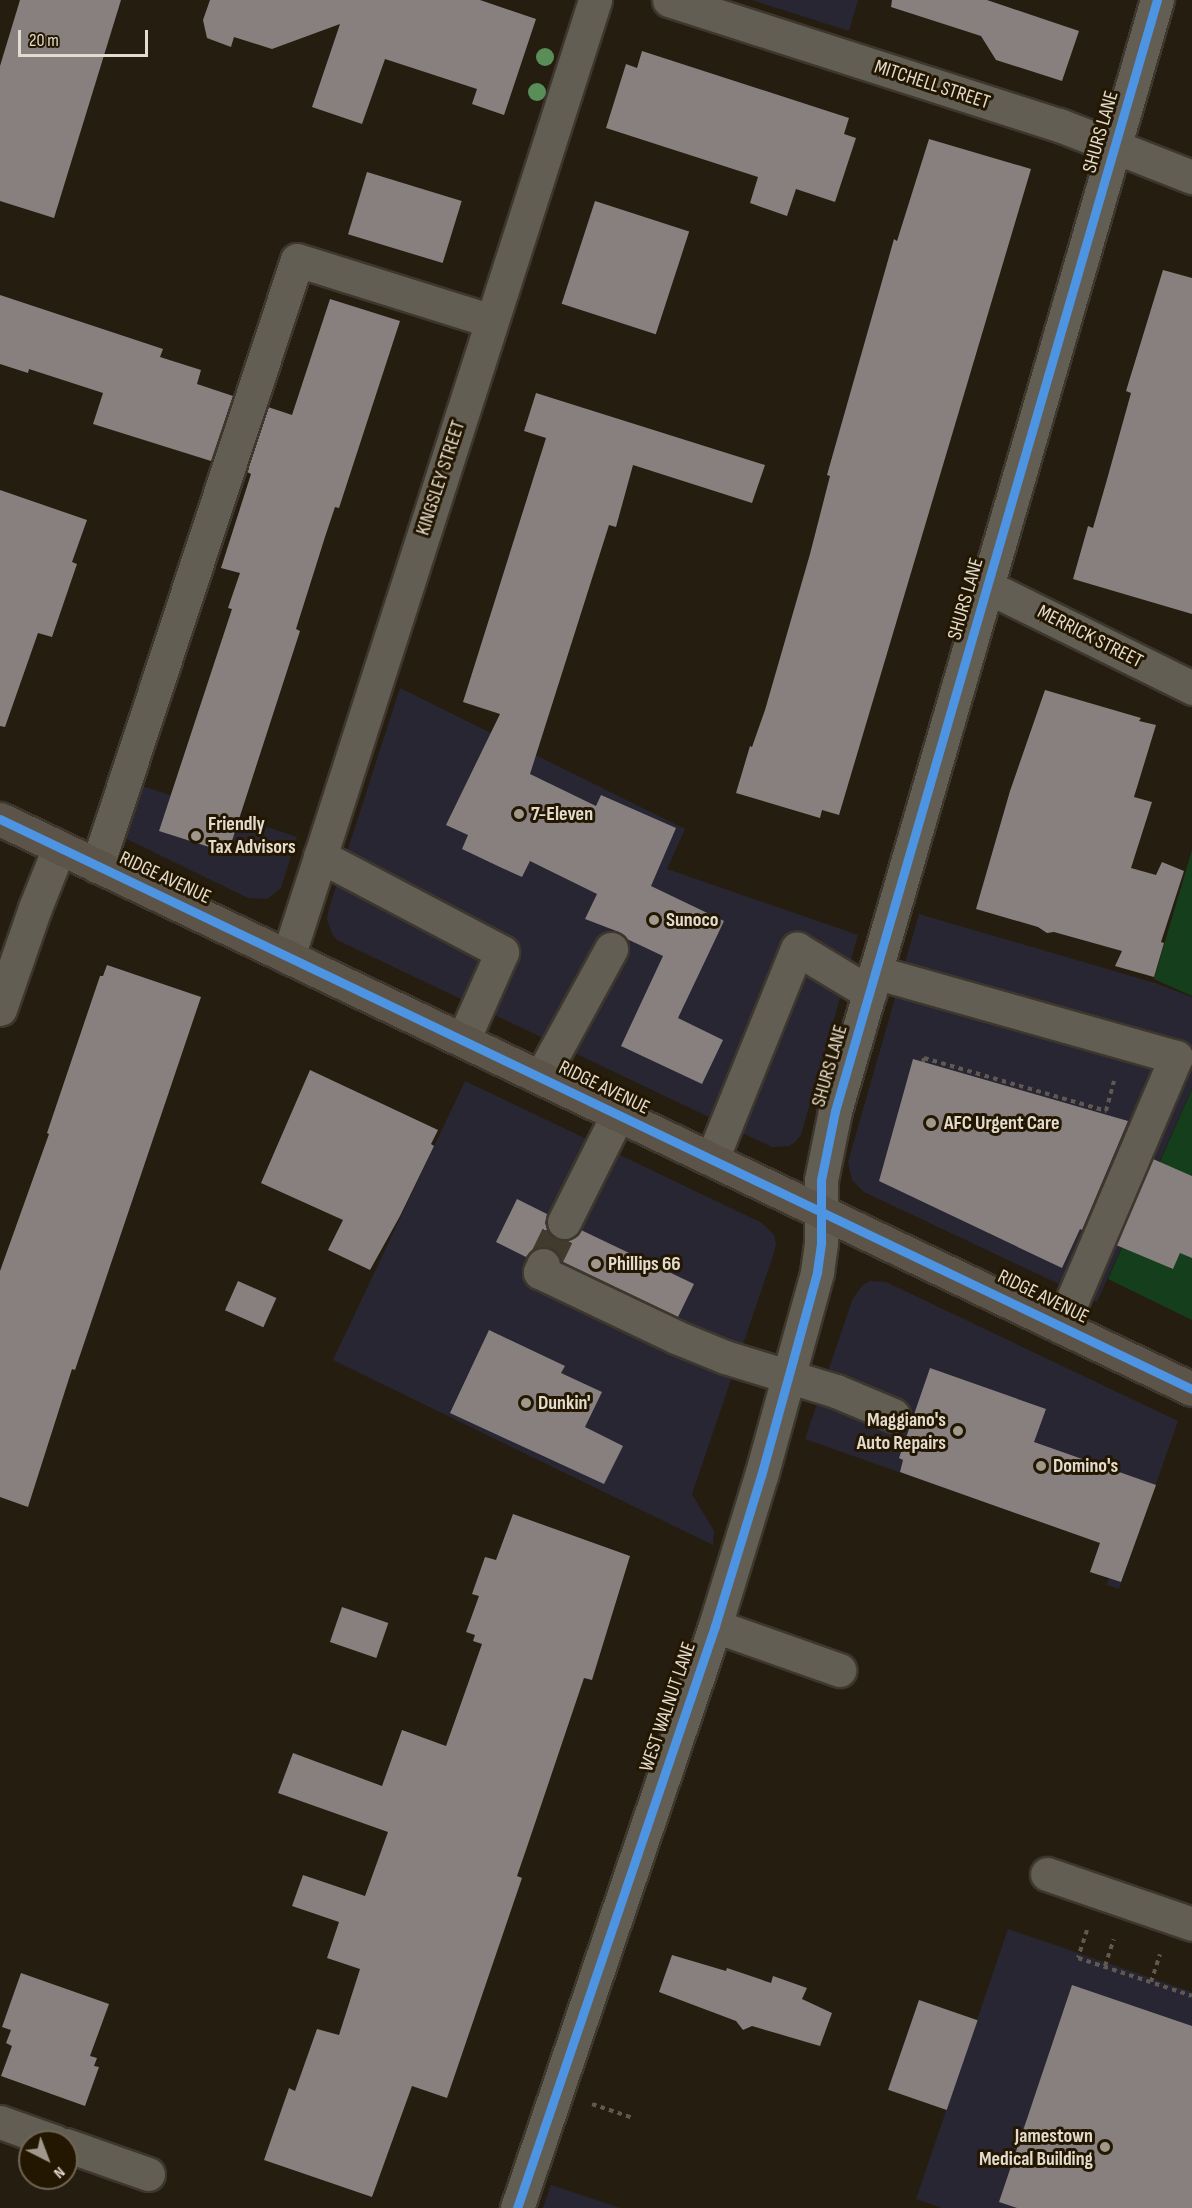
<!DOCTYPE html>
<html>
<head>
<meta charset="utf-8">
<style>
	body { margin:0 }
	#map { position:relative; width:1192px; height:2208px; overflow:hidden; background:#251d10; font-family:"Sofia Sans Condensed",sans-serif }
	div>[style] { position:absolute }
	.commercial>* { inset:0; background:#292633 }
	.green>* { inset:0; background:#153e1c }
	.building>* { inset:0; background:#87807f; transform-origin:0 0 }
	.minor-tunnel>* { height:33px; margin-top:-16.5px; transform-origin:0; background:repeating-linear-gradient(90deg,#423a2c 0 33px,transparent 0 49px) }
	.path>* { height:4px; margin-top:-2px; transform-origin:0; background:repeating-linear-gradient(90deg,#5f5951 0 4.5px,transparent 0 9px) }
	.roads { filter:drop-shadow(2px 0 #3d372e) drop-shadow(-2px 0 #3d372e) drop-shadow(0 2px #3d372e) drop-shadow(0 -2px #3d372e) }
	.minor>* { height:33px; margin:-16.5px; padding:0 16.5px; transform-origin:16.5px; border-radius:16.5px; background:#635e54 }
	.major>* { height:33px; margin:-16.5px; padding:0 16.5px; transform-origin:16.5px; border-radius:16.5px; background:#5c5449 }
	.cycleway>* { height:9px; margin:-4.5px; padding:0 4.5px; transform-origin:4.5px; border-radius:4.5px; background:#4d94e3 }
	.trees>* { width:18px; height:18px; margin:-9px; border-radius:50%; background:#598e58 }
	.dots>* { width:16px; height:16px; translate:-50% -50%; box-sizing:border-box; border:3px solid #231701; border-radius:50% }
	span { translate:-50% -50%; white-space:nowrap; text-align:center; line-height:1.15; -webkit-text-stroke:6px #231701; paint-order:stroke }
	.street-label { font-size:20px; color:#e3dbcd }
	.poi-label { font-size:20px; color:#e3dbcd; font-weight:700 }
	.left { translate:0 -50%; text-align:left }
	.right { translate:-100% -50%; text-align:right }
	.north { position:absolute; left:18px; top:2130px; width:60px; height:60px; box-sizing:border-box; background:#231701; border:2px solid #706553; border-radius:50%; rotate:138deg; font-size:16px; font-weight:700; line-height:24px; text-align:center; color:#e3dbcd }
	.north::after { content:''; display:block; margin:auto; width:21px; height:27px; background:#a0988b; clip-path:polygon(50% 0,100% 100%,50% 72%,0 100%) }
	.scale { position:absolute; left:18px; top:30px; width:130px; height:27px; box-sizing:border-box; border:3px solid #e3dbcd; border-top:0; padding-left:8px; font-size:18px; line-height:21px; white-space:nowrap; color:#e3dbcd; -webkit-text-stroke:4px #231701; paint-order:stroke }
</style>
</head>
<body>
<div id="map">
	<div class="commercial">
		<i style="clip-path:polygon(752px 0,858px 0,849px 31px)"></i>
		<i style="clip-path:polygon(400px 688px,685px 829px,667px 869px,858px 935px,801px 1135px,795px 1142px,789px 1146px,772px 1147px,337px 940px,332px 934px,327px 919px,329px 908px)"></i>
		<i style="clip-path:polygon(115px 777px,297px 837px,281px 888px,267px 899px,248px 898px,98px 825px)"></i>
		<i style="clip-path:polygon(919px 914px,1155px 983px,1192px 997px,1192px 1088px,1097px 1302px,864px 1192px,852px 1180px,848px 1162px)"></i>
		<i style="clip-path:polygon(465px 1081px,762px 1223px,774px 1235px,776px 1243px,774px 1253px,692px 1494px,714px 1531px,713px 1545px,333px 1360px)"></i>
		<i style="clip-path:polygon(870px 1281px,886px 1282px,1178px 1421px,1119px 1589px,1107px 1585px,1109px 1578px,1090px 1572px,1100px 1543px,805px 1439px,853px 1298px,863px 1285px)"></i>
		<i style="clip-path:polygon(1008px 1929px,1192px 1992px,1192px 2208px,942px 2208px,916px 2199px)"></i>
		<i style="clip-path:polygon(551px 2185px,620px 2208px,543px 2208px)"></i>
	</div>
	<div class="green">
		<i style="clip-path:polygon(1192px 850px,1192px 996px,1154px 979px)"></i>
		<i style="clip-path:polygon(1192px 1089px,1192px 1176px,1171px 1167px,1134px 1252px,1173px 1269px,1180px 1253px,1186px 1255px,1192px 1242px,1192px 1320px,1108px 1279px)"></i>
	</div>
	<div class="building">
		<i style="clip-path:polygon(20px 0,121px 0,54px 218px,0 201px,0 66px)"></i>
		<i style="clip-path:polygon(210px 0,480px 0,536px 19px,504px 115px,472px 104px,477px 89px,385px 59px,362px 124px,312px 107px,340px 24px,272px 49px,234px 37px,231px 47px,207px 38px,203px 20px)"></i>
		<i style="clip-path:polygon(892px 0,987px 0,1079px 31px,1062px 81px,996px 60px,981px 36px,891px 7px)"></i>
		<i style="clip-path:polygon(642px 51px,849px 118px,844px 134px,856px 138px,835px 202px,796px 189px,787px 216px,750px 203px,758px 177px,606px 128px,626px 64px,637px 68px)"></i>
		<i style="clip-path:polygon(929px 139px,1031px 169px,839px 815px,822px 810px,820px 818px,736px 793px,750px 746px,752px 747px,765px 710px,810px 554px,830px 476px,827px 475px,894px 239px,897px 241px)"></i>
		<i style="left:367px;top:172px;width:99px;height:65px;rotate:17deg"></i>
		<i style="left:595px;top:201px;width:99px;height:108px;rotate:18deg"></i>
		<i style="clip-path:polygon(1163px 270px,1192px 278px,1192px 614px,1073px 579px,1088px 526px,1093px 528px,1106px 483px,1131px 393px,1126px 391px)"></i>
		<i style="clip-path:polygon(0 295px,163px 349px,160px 357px,201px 370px,197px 384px,233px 396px,211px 461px,93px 424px,103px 393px,29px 369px,28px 373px,0 364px)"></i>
		<i style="clip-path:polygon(330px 299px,400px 321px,339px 508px,335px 507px,325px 537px,296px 629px,300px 631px,228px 853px,159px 831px,232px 609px,228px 608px,240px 573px,221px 568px,251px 474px,247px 472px,268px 407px,292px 415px)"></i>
		<i style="clip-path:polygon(536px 393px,765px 465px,752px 503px,633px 465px,616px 527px,609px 525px,530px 774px,596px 806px,601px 795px,676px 828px,651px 886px,724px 921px,678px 1018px,723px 1040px,702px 1084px,621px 1046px,663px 956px,627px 939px,619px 932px,585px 919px,597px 894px,530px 861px,522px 877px,502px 868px,462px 849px,468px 835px,446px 825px,500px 714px,463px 702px,546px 438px,524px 431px)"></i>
		<i style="clip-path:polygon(0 490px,87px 520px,72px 562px,77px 564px,52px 637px,38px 633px,5px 727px,0 726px)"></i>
		<i style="clip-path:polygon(1045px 690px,1141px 718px,1139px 721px,1156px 725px,1134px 797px,1152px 802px,1131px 868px,1156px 875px,1162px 862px,1184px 871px,1161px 942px,1164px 943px,1154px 977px,1115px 966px,1122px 951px,1054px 932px,1047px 933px,1038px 927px,976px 909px,1010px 791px)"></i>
		<i style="clip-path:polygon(107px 965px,201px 997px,75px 1370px,72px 1369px,28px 1507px,0 1497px,0 1271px,49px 1134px,47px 1133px,100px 976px,103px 976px)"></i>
		<i style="clip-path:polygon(913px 1059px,1128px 1121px,1082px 1230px,1080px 1229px,1062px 1268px,879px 1181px)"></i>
		<i style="clip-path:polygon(310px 1070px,438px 1130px,431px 1144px,434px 1146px,400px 1216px,370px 1270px,328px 1250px,343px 1220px,261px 1183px)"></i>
		<i style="clip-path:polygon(1153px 1159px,1192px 1176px,1192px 1258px,1180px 1253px,1173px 1269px,1116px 1245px)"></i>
		<i style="clip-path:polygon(517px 1199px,547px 1214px,545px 1223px,548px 1232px,556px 1239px,565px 1241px,574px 1238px,581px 1230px,694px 1284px,678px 1317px,561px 1261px,558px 1253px,550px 1248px,540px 1247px,532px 1250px,526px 1257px,496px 1242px)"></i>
		<i style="left:238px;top:1281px;width:42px;height:32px;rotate:24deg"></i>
		<i style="clip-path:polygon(489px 1330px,565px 1366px,561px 1373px,602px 1392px,585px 1427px,623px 1446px,604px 1484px,450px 1413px)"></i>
		<i style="clip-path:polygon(930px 1368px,1046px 1409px,1034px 1442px,1156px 1485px,1121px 1582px,1090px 1572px,1100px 1543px,900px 1472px,903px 1460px,899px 1458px)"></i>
		<i style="clip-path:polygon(513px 1514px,630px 1556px,592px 1680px,584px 1678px,528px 1844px,517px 1876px,522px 1878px,447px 2098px,412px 2086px,372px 2197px,264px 2160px,289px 2088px,295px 2091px,317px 2029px,339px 2035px,360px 1969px,327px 1958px,339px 1922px,292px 1906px,303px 1875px,365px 1896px,388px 1832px,278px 1793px,293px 1753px,382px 1786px,402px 1730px,446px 1746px,482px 1644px,473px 1641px,475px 1635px,466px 1632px,479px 1596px,472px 1594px,485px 1557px,496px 1560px)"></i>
		<i style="left:342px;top:1607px;width:49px;height:37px;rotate:19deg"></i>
		<i style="clip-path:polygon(672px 1955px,726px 1971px,727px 1968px,771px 1983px,773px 1976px,807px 1988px,802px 1999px,832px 2013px,820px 2046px,752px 2026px,743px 2030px,736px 2021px,659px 1992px)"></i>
		<i style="clip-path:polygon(21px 1973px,109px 2004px,90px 2056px,97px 2058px,94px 2066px,99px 2067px,85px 2106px,1px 2076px,12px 2046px,6px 2043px,11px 2030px,2px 2027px)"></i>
		<i style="clip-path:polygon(1072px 1985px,1192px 2026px,1192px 2208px,1017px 2208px,999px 2202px)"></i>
		<i style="left:919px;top:2000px;width:62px;height:95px;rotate:19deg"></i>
	</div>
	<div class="minor-tunnel">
		<i style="left:543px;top:1265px;width:48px;rotate:-64deg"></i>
	</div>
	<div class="path">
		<i style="left:923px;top:1062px;width:4px;rotate:-76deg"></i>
		<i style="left:924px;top:1058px;width:190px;rotate:16.2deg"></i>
		<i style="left:1106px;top:1111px;width:31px;rotate:-75deg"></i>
		<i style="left:1087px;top:1930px;width:29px;rotate:108deg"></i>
		<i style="left:1078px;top:1958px;width:120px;rotate:18.4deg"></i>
		<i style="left:1105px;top:1966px;width:28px;rotate:-72deg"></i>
		<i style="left:1151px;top:1982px;width:29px;rotate:-72deg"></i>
		<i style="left:592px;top:2104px;width:43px;rotate:18.9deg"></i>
	</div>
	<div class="roads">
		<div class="minor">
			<i style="left:669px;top:0;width:410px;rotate:17.8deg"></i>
			<i style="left:1059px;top:125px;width:143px;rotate:21.4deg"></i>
			<i style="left:988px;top:587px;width:228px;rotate:26.3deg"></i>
			<i style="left:320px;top:856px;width:206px;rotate:27.8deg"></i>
			<i style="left:502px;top:952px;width:96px;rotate:113.9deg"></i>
			<i style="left:97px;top:866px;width:638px;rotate:-71.74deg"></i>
			<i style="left:297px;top:260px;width:204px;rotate:17.4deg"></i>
			<i style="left:288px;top:957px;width:1005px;rotate:-72.21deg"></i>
			<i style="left:875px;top:972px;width:313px;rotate:15.8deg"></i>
			<i style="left:1176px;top:1057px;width:293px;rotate:113.1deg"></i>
			<i style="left:0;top:1009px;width:107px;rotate:-70.9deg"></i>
			<i style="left:35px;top:908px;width:65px;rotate:-68.2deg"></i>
			<i style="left:541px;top:1077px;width:146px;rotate:-61.3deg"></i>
			<i style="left:712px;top:1159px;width:227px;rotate:-68deg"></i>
			<i style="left:797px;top:949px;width:85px;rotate:31.1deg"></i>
			<i style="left:564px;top:1222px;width:121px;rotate:-63.4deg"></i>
			<i style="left:543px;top:1265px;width:8px;rotate:113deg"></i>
			<i style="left:540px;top:1272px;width:151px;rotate:25.5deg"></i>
			<i style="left:676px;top:1337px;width:53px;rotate:22.2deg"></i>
			<i style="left:725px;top:1357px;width:116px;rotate:17deg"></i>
			<i style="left:836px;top:1391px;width:62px;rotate:22.8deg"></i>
			<i style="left:715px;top:1626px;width:132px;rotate:19.5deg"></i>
			<i style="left:1047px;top:1874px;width:153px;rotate:19deg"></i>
			<i style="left:0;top:2122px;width:59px;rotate:19.7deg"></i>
			<i style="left:66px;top:2145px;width:87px;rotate:19.5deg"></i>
			<i style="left:517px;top:2208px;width:615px;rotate:-71.21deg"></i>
			<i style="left:715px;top:1626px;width:157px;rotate:-73deg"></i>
			<i style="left:761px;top:1476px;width:212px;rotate:-74.6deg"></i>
			<i style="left:817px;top:1272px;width:30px;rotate:-82deg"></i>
			<i style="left:821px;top:1242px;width:62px;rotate:-90deg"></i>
			<i style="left:821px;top:1180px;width:70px;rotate:-78.5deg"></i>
			<i style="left:835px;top:1111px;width:1157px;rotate:-73.84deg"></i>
		</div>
		<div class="major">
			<i style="left:0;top:819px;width:1321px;rotate:25.56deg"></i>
		</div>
	</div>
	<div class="cycleway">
		<i style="left:0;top:819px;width:1321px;rotate:25.56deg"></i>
		<i style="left:517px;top:2208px;width:615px;rotate:-71.21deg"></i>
		<i style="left:715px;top:1626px;width:157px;rotate:-73deg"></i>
		<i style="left:761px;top:1476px;width:212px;rotate:-74.6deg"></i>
		<i style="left:817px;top:1272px;width:30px;rotate:-82deg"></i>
		<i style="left:821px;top:1242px;width:62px;rotate:-90deg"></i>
		<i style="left:821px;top:1180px;width:70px;rotate:-78.5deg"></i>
		<i style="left:835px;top:1111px;width:1157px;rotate:-73.84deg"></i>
	</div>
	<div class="trees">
		<i style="left:545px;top:57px"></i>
		<i style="left:537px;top:92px"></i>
	</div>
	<div class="dots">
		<i style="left:519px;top:814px;background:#a0988b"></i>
		<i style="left:196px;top:836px;background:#a0988b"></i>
		<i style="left:654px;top:920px;background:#a0988b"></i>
		<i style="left:931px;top:1123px;background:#a0988b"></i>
		<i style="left:596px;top:1264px;background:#a0988b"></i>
		<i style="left:526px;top:1403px;background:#a0988b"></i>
		<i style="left:958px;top:1431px;background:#a0988b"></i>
		<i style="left:1041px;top:1466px;background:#a0988b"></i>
		<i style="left:1105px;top:2147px;background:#a0988b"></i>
	</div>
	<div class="street-label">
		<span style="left:932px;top:85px;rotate:18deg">MITCHELL STREET</span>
		<span style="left:1101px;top:132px;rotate:-74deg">SHURS LANE</span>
		<span style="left:441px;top:478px;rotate:-72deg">KINGSLEY STREET</span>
		<span style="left:966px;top:599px;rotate:-74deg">SHURS LANE</span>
		<span style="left:1090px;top:637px;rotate:27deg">MERRICK STREET</span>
		<span style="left:165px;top:878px;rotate:25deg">RIDGE AVENUE</span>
		<span style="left:830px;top:1066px;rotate:-74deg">SHURS LANE</span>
		<span style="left:604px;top:1088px;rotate:26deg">RIDGE AVENUE</span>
		<span style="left:1043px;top:1297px;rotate:26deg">RIDGE AVENUE</span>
		<span style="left:668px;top:1707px;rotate:-71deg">WEST WALNUT LANE</span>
	</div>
	<div class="poi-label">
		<span class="left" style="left:531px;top:814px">7-Eleven</span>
		<span class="left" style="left:208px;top:836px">Friendly<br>Tax Advisors</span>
		<span class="left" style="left:666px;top:920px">Sunoco</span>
		<span class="left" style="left:944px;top:1123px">AFC Urgent Care</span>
		<span class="left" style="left:608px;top:1264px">Phillips 66</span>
		<span class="left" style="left:538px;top:1403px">Dunkin'</span>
		<span class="right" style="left:946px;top:1432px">Maggiano's<br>Auto Repairs</span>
		<span class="left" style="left:1053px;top:1466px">Domino's</span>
		<span class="right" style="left:1093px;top:2148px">Jamestown<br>Medical Building</span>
	</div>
	<div class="north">N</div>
	<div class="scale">20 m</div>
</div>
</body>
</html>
